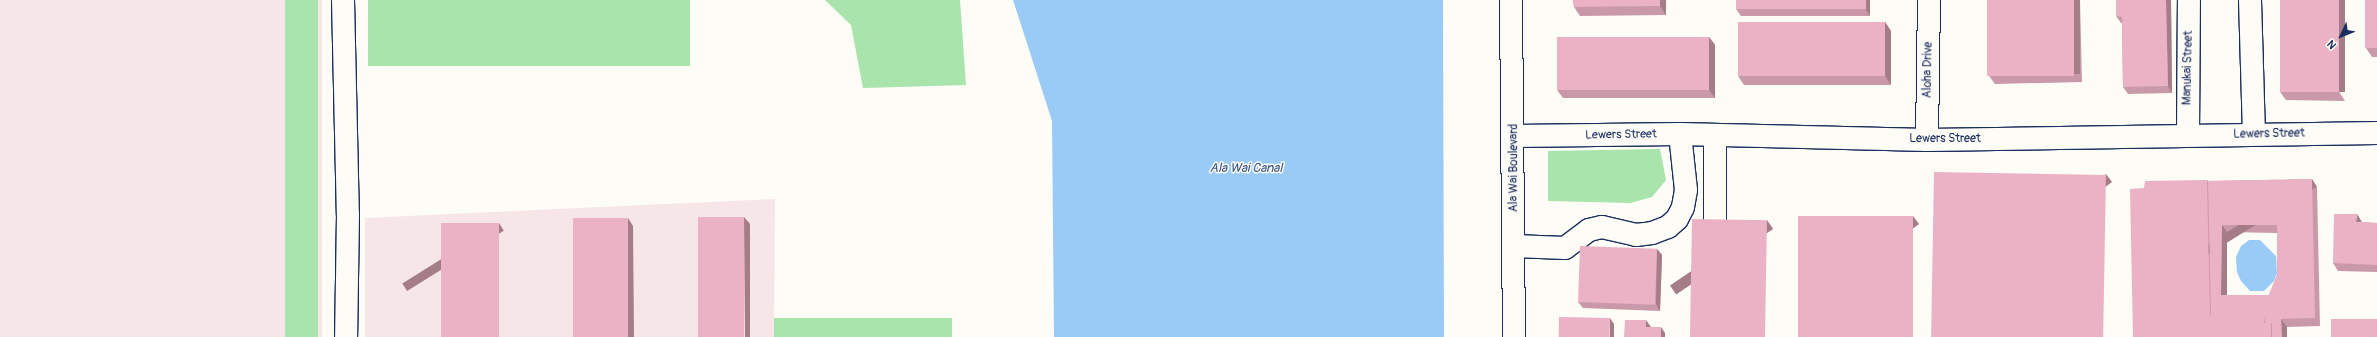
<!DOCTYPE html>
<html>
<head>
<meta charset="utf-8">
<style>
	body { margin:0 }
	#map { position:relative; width:2377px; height:337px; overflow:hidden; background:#fdfcf7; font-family:Pangolin,sans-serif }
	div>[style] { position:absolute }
	.built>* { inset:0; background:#f7e6e8; transform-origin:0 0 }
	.green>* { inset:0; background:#a8e4ab; transform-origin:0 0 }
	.water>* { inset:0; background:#99cbf6 }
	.roads { filter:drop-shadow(1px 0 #1b2f5e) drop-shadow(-1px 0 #1b2f5e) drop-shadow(0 1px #1b2f5e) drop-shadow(0 -1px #1b2f5e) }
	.minor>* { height:22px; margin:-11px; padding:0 11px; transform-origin:11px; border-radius:11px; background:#fdfcf7 }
	.major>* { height:22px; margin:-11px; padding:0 11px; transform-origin:11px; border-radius:11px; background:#fdfcf7 }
	.wall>* { inset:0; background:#c999a9 }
	.shaded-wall>* { inset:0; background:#a47d89; transform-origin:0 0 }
	.building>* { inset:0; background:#eab2c4; transform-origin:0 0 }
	span { translate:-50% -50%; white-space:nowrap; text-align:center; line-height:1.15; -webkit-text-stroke:3px #fdfcf7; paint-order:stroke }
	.street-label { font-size:12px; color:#1b2f5e }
	.water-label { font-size:13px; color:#3a5684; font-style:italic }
	.north { position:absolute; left:2321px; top:16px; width:40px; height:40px; -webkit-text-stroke:3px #fdfcf7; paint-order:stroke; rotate:227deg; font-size:11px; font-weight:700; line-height:16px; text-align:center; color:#1b2f5e }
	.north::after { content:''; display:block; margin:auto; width:14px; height:18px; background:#1b2f5e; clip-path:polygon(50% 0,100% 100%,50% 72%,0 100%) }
</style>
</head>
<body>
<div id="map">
	<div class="built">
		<i style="left:0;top:0;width:322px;height:337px"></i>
		<i style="clip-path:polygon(775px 199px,774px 337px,365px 337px,365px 218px)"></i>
	</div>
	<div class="green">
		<i style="left:285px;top:0;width:33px;height:337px"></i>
		<i style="left:368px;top:0;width:322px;height:66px"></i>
		<i style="clip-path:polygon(825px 0,960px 0,966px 85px,863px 88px,851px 25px)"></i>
		<i style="clip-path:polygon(1660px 149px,1666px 180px,1652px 197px,1630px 203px,1548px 201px,1548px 151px)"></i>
		<i style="left:774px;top:318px;width:178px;height:19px"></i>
	</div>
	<div class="water">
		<i style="clip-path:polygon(1013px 0,1443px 0,1444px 337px,1054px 337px,1052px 121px)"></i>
		<i style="clip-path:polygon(2249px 240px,2260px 240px,2276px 256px,2277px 273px,2274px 281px,2264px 291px,2250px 291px,2241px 281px,2237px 272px,2236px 257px,2241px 246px)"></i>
	</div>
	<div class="roads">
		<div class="minor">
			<i style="left:343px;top:0;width:215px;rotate:88.7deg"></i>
			<i style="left:348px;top:215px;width:122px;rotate:90.9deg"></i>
			<i style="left:2250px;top:0;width:133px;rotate:88.3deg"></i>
			<i style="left:2188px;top:135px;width:135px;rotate:-89.6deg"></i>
			<i style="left:1514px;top:136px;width:166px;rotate:-0.7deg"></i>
			<i style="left:1680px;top:134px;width:247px;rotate:1.4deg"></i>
			<i style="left:1927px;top:140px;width:450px;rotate:-0.9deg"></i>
			<i style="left:1715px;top:136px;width:92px;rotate:90deg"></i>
			<i style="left:1927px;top:140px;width:140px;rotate:-89.2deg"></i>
			<i style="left:1514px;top:246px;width:51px;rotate:2.2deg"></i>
			<i style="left:1565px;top:248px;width:30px;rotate:-37deg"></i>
			<i style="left:1589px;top:230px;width:13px;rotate:-13deg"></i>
			<i style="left:1602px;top:227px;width:35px;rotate:13deg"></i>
			<i style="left:1636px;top:235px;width:16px;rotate:-7deg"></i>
			<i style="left:1652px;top:233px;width:17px;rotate:-21deg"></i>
			<i style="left:1668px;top:227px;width:12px;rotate:-42deg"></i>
			<i style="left:1677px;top:219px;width:13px;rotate:-63deg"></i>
			<i style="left:1683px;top:207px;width:17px;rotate:-80deg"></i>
			<i style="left:1686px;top:190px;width:56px;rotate:-96.1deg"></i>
		</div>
		<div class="major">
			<i style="left:1511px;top:0;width:337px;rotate:89.5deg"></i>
		</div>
	</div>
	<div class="wall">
		<i style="clip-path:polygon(1573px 0,1666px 0,1666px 15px,1580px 16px,1574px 7px)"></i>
		<i style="clip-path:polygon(1870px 0,1870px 16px,1741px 16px,1736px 9px)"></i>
		<i style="clip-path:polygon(2080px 0,2082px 82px,1995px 84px,1989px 76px)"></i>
		<i style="clip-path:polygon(2116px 0,2171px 0,2172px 93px,2128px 94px,2123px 87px,2122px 23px,2121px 23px,2116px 16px)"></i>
		<i style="clip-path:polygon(2280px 0,2345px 101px,2286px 100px,2280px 92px)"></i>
		<i style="clip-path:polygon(2377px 0,2377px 57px,2372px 57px,2366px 48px)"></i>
		<i style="clip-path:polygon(1885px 22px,1891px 31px,1891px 85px,1744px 85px,1738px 76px)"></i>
		<i style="clip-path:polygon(1709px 37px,1715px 45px,1715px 98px,1563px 98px,1557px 90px)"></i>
		<i style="clip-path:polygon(evenodd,2312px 179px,2317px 187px,2320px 326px,2287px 327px,2287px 337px,2133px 337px,2144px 188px,2207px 180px,2208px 181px,2312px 179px,2227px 232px,2277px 233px,2277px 275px,2269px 295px,2227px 295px,2227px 232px)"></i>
		<i style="clip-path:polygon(2362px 222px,2377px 223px,2377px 272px,2338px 271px,2333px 263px)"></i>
		<i style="clip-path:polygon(1657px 249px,1662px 255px,1660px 311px,1583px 308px,1578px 302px)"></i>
	</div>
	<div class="shaded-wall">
		<i style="clip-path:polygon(1660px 0,1666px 0,1666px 15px,1660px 6px)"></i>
		<i style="clip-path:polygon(1866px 0,1870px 0,1870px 16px,1866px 10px)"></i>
		<i style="left:2074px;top:0;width:6px;height:74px"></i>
		<i style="clip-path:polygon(2166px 0,2171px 0,2172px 93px,2168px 86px)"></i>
		<i style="left:2339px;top:0;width:6px;height:92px"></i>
		<i style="clip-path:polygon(1885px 22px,1891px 31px,1891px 85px,1885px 76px)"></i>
		<i style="clip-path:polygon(1709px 37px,1715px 45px,1715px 98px,1709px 90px)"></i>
		<i style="left:2106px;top:174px;width:10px;height:163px;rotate:53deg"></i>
		<i style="left:2312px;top:179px;width:9px;height:139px;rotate:58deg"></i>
		<i style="clip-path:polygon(2357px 214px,2362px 222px,2356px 222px)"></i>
		<i style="left:1913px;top:216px;width:10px;height:121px;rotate:53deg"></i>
		<i style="clip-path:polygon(744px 217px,750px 224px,750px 337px,745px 337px)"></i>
		<i style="clip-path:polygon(628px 218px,633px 226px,634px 337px,628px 337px)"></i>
		<i style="left:1767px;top:220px;width:11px;height:117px;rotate:56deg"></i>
		<i style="left:499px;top:223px;width:9px;height:114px;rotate:58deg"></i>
		<i style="clip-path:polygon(2222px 225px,2227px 232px,2227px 302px,2221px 295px)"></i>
		<i style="clip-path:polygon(1657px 249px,1662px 255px,1660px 311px,1656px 304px)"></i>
		<i style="clip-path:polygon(1610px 318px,1614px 324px,1614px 337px,1610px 337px)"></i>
		<i style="clip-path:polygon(2281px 319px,2287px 327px,2287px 337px,2282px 337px)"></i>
		<i style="clip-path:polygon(1646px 320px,1651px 327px,1646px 327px)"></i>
		<i style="clip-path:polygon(1661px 327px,1665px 333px,1665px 337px,1661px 337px)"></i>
	</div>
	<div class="building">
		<i style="clip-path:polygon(1573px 0,1660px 0,1660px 6px,1574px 7px)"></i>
		<i style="left:1736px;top:0;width:130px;height:9px"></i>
		<i style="left:1987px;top:0;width:87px;height:76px"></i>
		<i style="clip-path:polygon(2116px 0,2166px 0,2168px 86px,2123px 87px,2122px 17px,2116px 16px)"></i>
		<i style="left:2280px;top:0;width:59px;height:92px"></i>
		<i style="left:2365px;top:0;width:12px;height:48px"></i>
		<i style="left:1738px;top:22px;width:147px;height:54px"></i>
		<i style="left:1557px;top:37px;width:152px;height:53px"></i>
		<i style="left:1934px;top:172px;width:172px;height:165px;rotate:1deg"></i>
		<i style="clip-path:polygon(evenodd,2312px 179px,2315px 318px,2281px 319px,2282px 337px,2272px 337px,2272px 324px,2271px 323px,2265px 323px,2264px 316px,2264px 315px,2211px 315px,2208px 181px,2312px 179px,2222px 225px,2277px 225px,2277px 275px,2269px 295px,2221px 295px,2222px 225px)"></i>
		<i style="clip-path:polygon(2207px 180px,2210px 315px,2264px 315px,2264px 323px,2271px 323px,2271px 337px,2133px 337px,2130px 189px,2144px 188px,2145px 181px)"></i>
		<i style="clip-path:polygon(2334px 214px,2357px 214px,2356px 222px,2377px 223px,2377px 265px,2333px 263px)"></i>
		<i style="left:1798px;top:216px;width:115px;height:121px"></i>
		<i style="left:698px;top:217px;width:46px;height:120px"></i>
		<i style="left:573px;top:218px;width:55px;height:119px"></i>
		<i style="left:1692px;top:219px;width:75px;height:118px;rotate:1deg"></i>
		<i style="left:441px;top:223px;width:58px;height:114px"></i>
		<i style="left:1580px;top:246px;width:77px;height:56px;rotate:2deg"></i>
		<i style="left:1559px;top:317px;width:51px;height:20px;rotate:1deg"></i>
		<i style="left:2331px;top:319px;width:46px;height:18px"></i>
		<i style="clip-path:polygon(1625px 320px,1646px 320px,1646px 327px,1661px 327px,1661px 337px,1624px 337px)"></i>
	</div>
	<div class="street-label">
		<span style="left:2188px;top:68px;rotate:-89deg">Manukai Street</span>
		<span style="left:1928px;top:70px;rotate:-89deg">Aloha Drive</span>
		<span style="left:2269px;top:134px;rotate:-1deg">Lewers Street</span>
		<span style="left:1621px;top:135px;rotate:-1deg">Lewers Street</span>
		<span style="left:1945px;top:139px">Lewers Street</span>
		<span style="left:1514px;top:168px;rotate:-90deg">Ala Wai Boulevard</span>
	</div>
	<div class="water-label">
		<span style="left:1246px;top:168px">Ala Wai Canal</span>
	</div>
	<div class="north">N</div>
</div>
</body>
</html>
